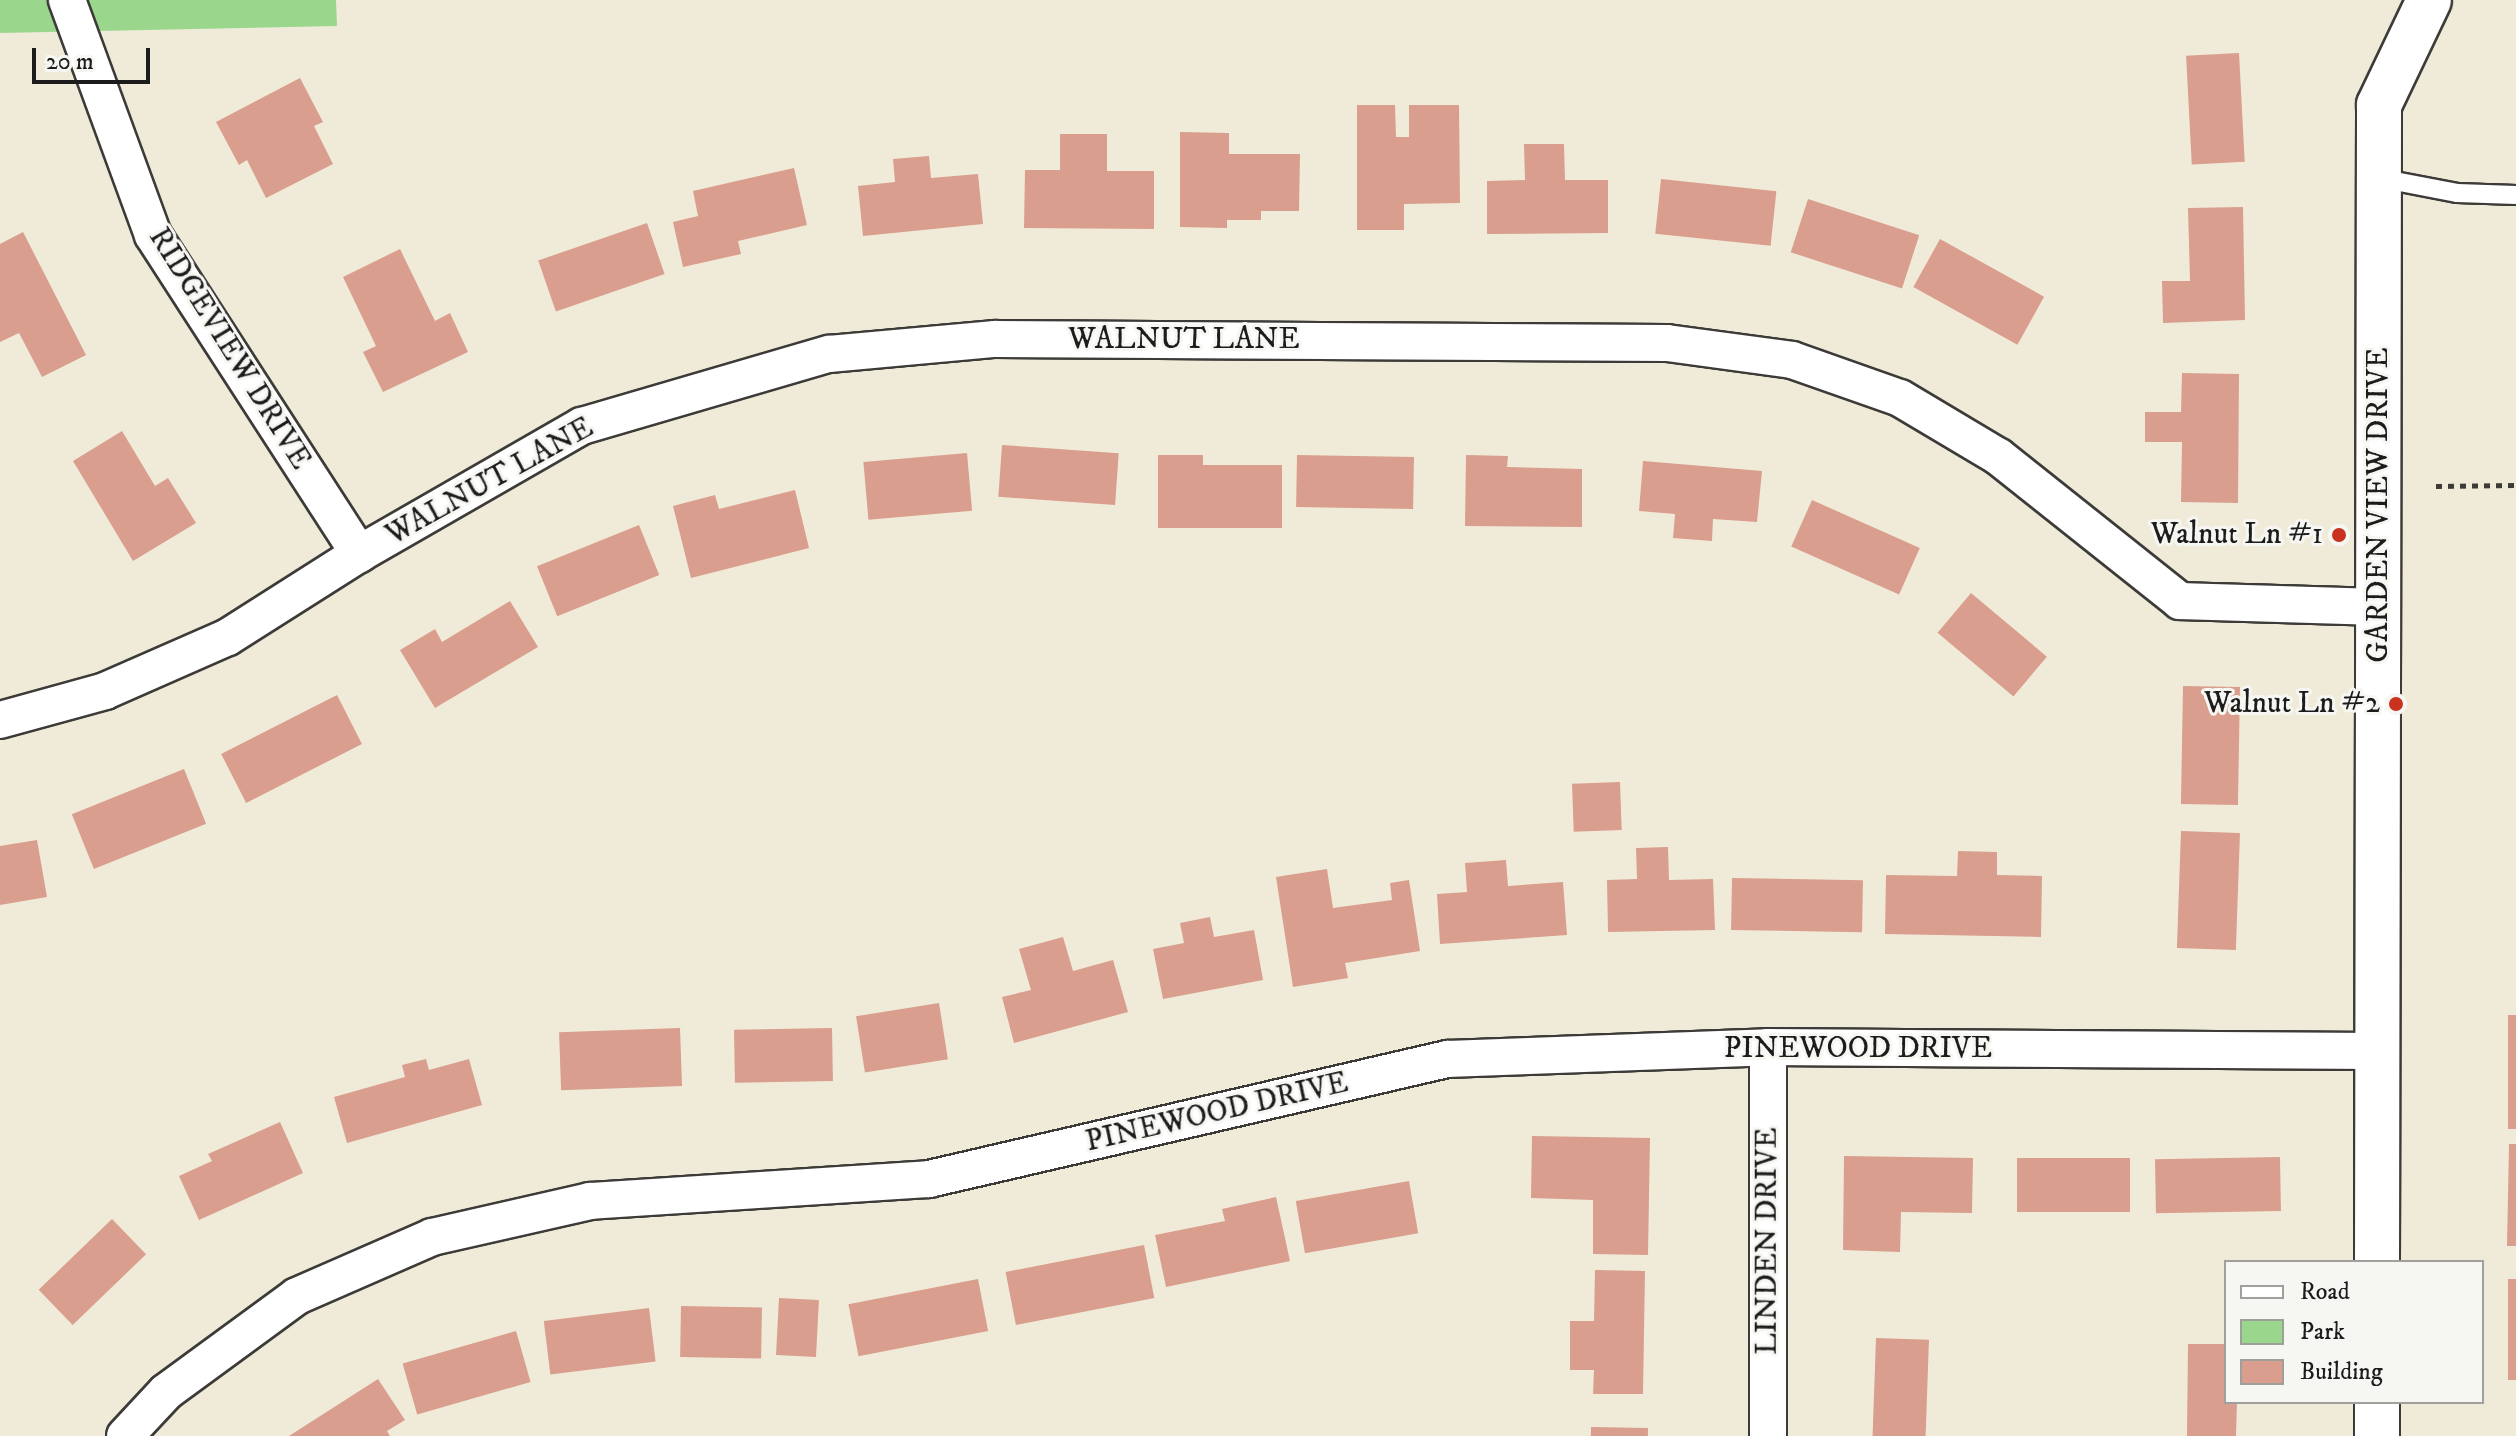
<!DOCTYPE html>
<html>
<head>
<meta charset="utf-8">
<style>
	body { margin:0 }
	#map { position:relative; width:2516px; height:1436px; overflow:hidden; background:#f0ebd8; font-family:"IM FELL DW Pica",serif }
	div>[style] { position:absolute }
	.green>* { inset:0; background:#9ad78c }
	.building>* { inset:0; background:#d99e8d; transform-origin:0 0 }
	.path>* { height:5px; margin-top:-2.5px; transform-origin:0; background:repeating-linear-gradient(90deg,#3c3b38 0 6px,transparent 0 12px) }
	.roads { filter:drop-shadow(2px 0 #3c3b38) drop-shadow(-2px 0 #3c3b38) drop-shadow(0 2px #3c3b38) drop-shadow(0 -2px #3c3b38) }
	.lane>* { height:18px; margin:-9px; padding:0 9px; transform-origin:9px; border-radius:9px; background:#fff }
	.street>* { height:36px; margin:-18px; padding:0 18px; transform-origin:18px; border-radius:18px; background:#fff }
	.secondary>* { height:44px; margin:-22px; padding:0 22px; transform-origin:22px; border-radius:22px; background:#fff }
	.dots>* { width:22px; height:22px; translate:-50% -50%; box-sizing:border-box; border:4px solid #f6f6f2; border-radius:50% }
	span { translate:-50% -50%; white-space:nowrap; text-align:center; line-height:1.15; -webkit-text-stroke:6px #f6f6f2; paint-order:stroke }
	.street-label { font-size:30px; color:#1c1c1c }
	.poi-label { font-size:30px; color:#1c1c1c }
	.right { translate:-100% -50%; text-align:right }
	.legend { position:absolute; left:2224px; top:1260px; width:260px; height:144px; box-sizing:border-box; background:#f6f6f2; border:2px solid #9f9f9c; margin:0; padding:10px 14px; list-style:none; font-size:24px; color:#1c1c1c }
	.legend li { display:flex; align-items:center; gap:16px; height:40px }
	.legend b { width:40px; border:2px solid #9f9f9c }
	.scale { position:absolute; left:32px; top:48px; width:118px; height:36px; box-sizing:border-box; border:4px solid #1c1c1c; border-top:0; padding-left:10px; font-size:24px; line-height:28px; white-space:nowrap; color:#1c1c1c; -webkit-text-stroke:6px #f6f6f2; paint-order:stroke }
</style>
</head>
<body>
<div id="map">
	<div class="green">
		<i style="clip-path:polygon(0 0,336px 0,337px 26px,0 33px)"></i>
	</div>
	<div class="building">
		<i style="left:2239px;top:53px;width:109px;height:53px;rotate:87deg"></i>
		<i style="clip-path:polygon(300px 78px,323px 122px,314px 126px,333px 164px,266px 198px,247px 160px,239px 165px,216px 122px)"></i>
		<i style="clip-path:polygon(1357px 105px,1395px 105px,1396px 137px,1409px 137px,1409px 105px,1459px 105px,1460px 203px,1404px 204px,1404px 230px,1357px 230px)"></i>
		<i style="clip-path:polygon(1180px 132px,1229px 133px,1229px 154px,1300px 154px,1299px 211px,1261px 211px,1261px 220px,1227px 220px,1227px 228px,1180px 227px)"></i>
		<i style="clip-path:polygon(1060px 134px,1107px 134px,1107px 171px,1154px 171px,1154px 229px,1024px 228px,1025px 170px,1060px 170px)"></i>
		<i style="clip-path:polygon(1524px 144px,1564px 144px,1565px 180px,1608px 180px,1608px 233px,1487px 234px,1487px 181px,1525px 180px)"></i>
		<i style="clip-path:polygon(929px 156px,931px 178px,978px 174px,983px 224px,863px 236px,858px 186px,895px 182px,893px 159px)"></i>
		<i style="clip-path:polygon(794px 168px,807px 225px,738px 241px,741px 254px,683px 267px,673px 222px,698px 216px,693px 191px)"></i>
		<i style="left:1661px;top:179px;width:116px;height:55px;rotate:6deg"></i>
		<i style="left:1808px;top:199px;width:117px;height:56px;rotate:18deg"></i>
		<i style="clip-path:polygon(2243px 207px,2245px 320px,2163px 323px,2162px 281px,2190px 281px,2188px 208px)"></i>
		<i style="left:647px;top:223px;width:54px;height:115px;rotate:71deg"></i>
		<i style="clip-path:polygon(23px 232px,86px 355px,42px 377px,19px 333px,0 342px,0 244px)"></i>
		<i style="left:1940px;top:239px;width:119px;height:55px;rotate:29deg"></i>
		<i style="clip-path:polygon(400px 249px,435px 321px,450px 313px,468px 352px,383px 392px,363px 352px,376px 346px,343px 277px)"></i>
		<i style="clip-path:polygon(2182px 373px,2239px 374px,2238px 503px,2181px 502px,2182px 442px,2145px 442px,2145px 412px,2181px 412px)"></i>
		<i style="clip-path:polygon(122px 431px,155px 486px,168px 478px,196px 523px,133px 561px,73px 461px)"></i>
		<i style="left:1002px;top:445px;width:117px;height:52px;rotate:4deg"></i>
		<i style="left:967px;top:453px;width:58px;height:104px;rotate:85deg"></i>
		<i style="clip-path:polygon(1158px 455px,1203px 455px,1203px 465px,1282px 465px,1282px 528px,1158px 528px)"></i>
		<i style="left:1297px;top:455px;width:117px;height:52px;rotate:1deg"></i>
		<i style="clip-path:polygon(1466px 455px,1508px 456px,1507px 467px,1582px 469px,1582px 527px,1465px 526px)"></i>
		<i style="clip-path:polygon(1643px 461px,1762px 471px,1757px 522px,1713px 519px,1712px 541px,1673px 538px,1675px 514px,1639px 511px)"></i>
		<i style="clip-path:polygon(795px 490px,809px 548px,691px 578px,673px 506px,715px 495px,719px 509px)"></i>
		<i style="left:1812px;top:500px;width:118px;height:51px;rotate:24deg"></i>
		<i style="left:639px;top:525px;width:54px;height:110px;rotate:68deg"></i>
		<i style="left:1971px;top:593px;width:99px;height:52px;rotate:40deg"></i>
		<i style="clip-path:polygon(510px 601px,538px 647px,435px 708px,400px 650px,435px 629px,442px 642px)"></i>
		<i style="left:2183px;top:686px;width:57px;height:118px;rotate:1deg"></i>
		<i style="left:337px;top:695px;width:55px;height:130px;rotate:63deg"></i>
		<i style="left:184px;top:769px;width:59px;height:121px;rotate:68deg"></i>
		<i style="left:1620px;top:782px;width:48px;height:48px;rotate:88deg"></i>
		<i style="left:2181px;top:831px;width:59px;height:117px;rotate:2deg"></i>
		<i style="clip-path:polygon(37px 840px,47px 897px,0 905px,0 846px)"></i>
		<i style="clip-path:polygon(1668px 847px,1669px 880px,1713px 879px,1715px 930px,1608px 932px,1607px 880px,1637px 879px,1636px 848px)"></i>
		<i style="clip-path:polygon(1958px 851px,1997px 852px,1997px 875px,2042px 876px,2041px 937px,1885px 934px,1886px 875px,1957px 876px)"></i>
		<i style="clip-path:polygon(1506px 860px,1508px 886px,1563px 882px,1567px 935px,1440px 944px,1437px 894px,1467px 892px,1465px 863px)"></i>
		<i style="clip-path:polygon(1327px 869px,1333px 908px,1392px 900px,1390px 883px,1409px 880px,1420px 951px,1345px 963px,1348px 978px,1293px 987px,1276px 877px)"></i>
		<i style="left:1732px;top:878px;width:131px;height:52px;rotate:1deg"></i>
		<i style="clip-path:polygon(1210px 917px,1214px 937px,1254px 930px,1263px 980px,1163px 999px,1153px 949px,1184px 943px,1180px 923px)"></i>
		<i style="clip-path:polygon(1063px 937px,1073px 971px,1113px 960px,1128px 1012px,1014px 1043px,1002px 997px,1031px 990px,1019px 949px)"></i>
		<i style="left:939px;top:1003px;width:57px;height:84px;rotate:81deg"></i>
		<i style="left:2508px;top:1015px;width:8px;height:114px"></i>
		<i style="left:680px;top:1028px;width:58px;height:121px;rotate:88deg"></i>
		<i style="left:832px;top:1028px;width:53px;height:98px;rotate:89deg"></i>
		<i style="clip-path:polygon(426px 1059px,429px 1070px,469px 1059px,482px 1105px,347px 1143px,334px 1097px,405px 1077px,402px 1065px)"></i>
		<i style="clip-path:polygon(280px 1122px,303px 1173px,199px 1220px,179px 1176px,212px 1161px,208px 1154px)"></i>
		<i style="clip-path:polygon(1532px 1136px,1650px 1138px,1648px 1255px,1593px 1254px,1593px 1200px,1531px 1198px)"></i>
		<i style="clip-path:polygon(2509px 1144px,2516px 1144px,2516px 1246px,2507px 1246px)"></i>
		<i style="clip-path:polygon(1844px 1156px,1973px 1158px,1972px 1213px,1901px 1212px,1900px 1252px,1843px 1250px)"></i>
		<i style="left:2280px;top:1157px;width:54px;height:125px;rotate:89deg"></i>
		<i style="left:2017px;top:1158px;width:113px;height:54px"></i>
		<i style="left:1409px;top:1181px;width:53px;height:115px;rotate:80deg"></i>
		<i style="clip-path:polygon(1276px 1197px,1290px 1261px,1166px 1287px,1155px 1235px,1225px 1221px,1222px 1209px)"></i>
		<i style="left:112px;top:1219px;width:49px;height:102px;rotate:46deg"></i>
		<i style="left:1144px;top:1245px;width:54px;height:141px;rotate:79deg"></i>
		<i style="clip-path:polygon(1595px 1270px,1645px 1271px,1643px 1394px,1593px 1394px,1594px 1370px,1570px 1370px,1570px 1321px,1594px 1321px)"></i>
		<i style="left:978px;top:1279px;width:53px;height:132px;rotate:79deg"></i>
		<i style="left:2508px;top:1279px;width:8px;height:101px"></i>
		<i style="left:779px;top:1298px;width:40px;height:57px;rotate:3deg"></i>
		<i style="left:681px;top:1306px;width:81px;height:51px;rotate:1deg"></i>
		<i style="left:649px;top:1308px;width:54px;height:106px;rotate:83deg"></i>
		<i style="left:516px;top:1331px;width:53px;height:118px;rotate:74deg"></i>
		<i style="left:1876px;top:1338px;width:53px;height:98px;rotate:2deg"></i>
		<i style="clip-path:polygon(2188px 1344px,2226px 1344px,2226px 1402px,2237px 1402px,2236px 1436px,2187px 1436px)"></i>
		<i style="clip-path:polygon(378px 1379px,405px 1420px,387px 1431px,390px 1436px,289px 1436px)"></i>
		<i style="left:1591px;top:1427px;width:57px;height:9px;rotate:1deg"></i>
	</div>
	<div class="path">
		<i style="left:2436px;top:486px;width:80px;rotate:-0.7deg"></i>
	</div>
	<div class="roads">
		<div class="lane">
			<i style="left:2379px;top:178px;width:79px;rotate:10.9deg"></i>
			<i style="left:2457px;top:193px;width:59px;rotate:1.9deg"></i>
		</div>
		<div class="street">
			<i style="left:67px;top:0;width:250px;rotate:69.9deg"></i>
			<i style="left:153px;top:235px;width:380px;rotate:57.1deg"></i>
			<i style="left:0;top:720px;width:109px;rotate:-15.4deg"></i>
			<i style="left:105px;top:691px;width:134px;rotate:-23.7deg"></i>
			<i style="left:228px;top:637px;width:155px;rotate:-32.4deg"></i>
			<i style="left:359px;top:554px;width:257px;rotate:-29.9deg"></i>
			<i style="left:582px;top:426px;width:257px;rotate:-16.3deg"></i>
			<i style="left:829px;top:354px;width:167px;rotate:-5.2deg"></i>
			<i style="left:995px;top:339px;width:672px;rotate:0.34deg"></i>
			<i style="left:1667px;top:343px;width:126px;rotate:7.7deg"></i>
			<i style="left:1792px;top:360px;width:114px;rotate:19.4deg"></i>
			<i style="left:1900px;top:398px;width:115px;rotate:30.8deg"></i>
			<i style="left:1999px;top:457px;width:231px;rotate:38.5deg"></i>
			<i style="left:2180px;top:601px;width:198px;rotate:1.7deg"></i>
			<i style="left:125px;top:1436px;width:60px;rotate:-47deg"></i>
			<i style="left:166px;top:1392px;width:162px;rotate:-36.2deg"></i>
			<i style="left:297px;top:1296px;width:147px;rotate:-23.6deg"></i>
			<i style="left:432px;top:1237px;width:162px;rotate:-12.8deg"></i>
			<i style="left:590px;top:1201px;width:340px;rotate:-3.7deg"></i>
			<i style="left:929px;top:1179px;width:532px;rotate:-13.04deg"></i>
			<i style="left:1447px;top:1059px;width:321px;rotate:-2.1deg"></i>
			<i style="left:1768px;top:1047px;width:609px;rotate:0.38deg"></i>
			<i style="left:1768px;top:1436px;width:389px;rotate:-90deg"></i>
		</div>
		<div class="secondary">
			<i style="left:2377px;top:1262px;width:1157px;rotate:-89.9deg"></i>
			<i style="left:2379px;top:105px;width:116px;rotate:-64.5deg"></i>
			<i style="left:2377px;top:1436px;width:34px;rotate:-90deg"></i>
		</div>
	</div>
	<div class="dots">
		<i style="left:2339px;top:535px;background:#c8321e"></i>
		<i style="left:2396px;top:704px;background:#c8321e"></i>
	</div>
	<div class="street-label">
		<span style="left:1184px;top:340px">WALNUT LANE</span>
		<span style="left:229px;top:349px;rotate:58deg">RIDGEVIEW DRIVE</span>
		<span style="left:490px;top:482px;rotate:-29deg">WALNUT LANE</span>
		<span style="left:2379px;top:505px;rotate:-90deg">GARDEN VIEW DRIVE</span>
		<span style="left:1858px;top:1049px">PINEWOOD DRIVE</span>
		<span style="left:1217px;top:1113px;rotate:-13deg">PINEWOOD DRIVE</span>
		<span style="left:1768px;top:1241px;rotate:-90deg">LINDEN DRIVE</span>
	</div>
	<div class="poi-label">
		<span class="right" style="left:2323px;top:535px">Walnut Ln #1</span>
		<span class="right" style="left:2380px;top:704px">Walnut Ln #2</span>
	</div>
	<ul class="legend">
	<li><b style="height:10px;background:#fff"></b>Road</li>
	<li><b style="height:22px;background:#9ad78c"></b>Park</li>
	<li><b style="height:22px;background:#d99e8d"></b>Building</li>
	</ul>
	<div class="scale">20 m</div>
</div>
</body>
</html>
